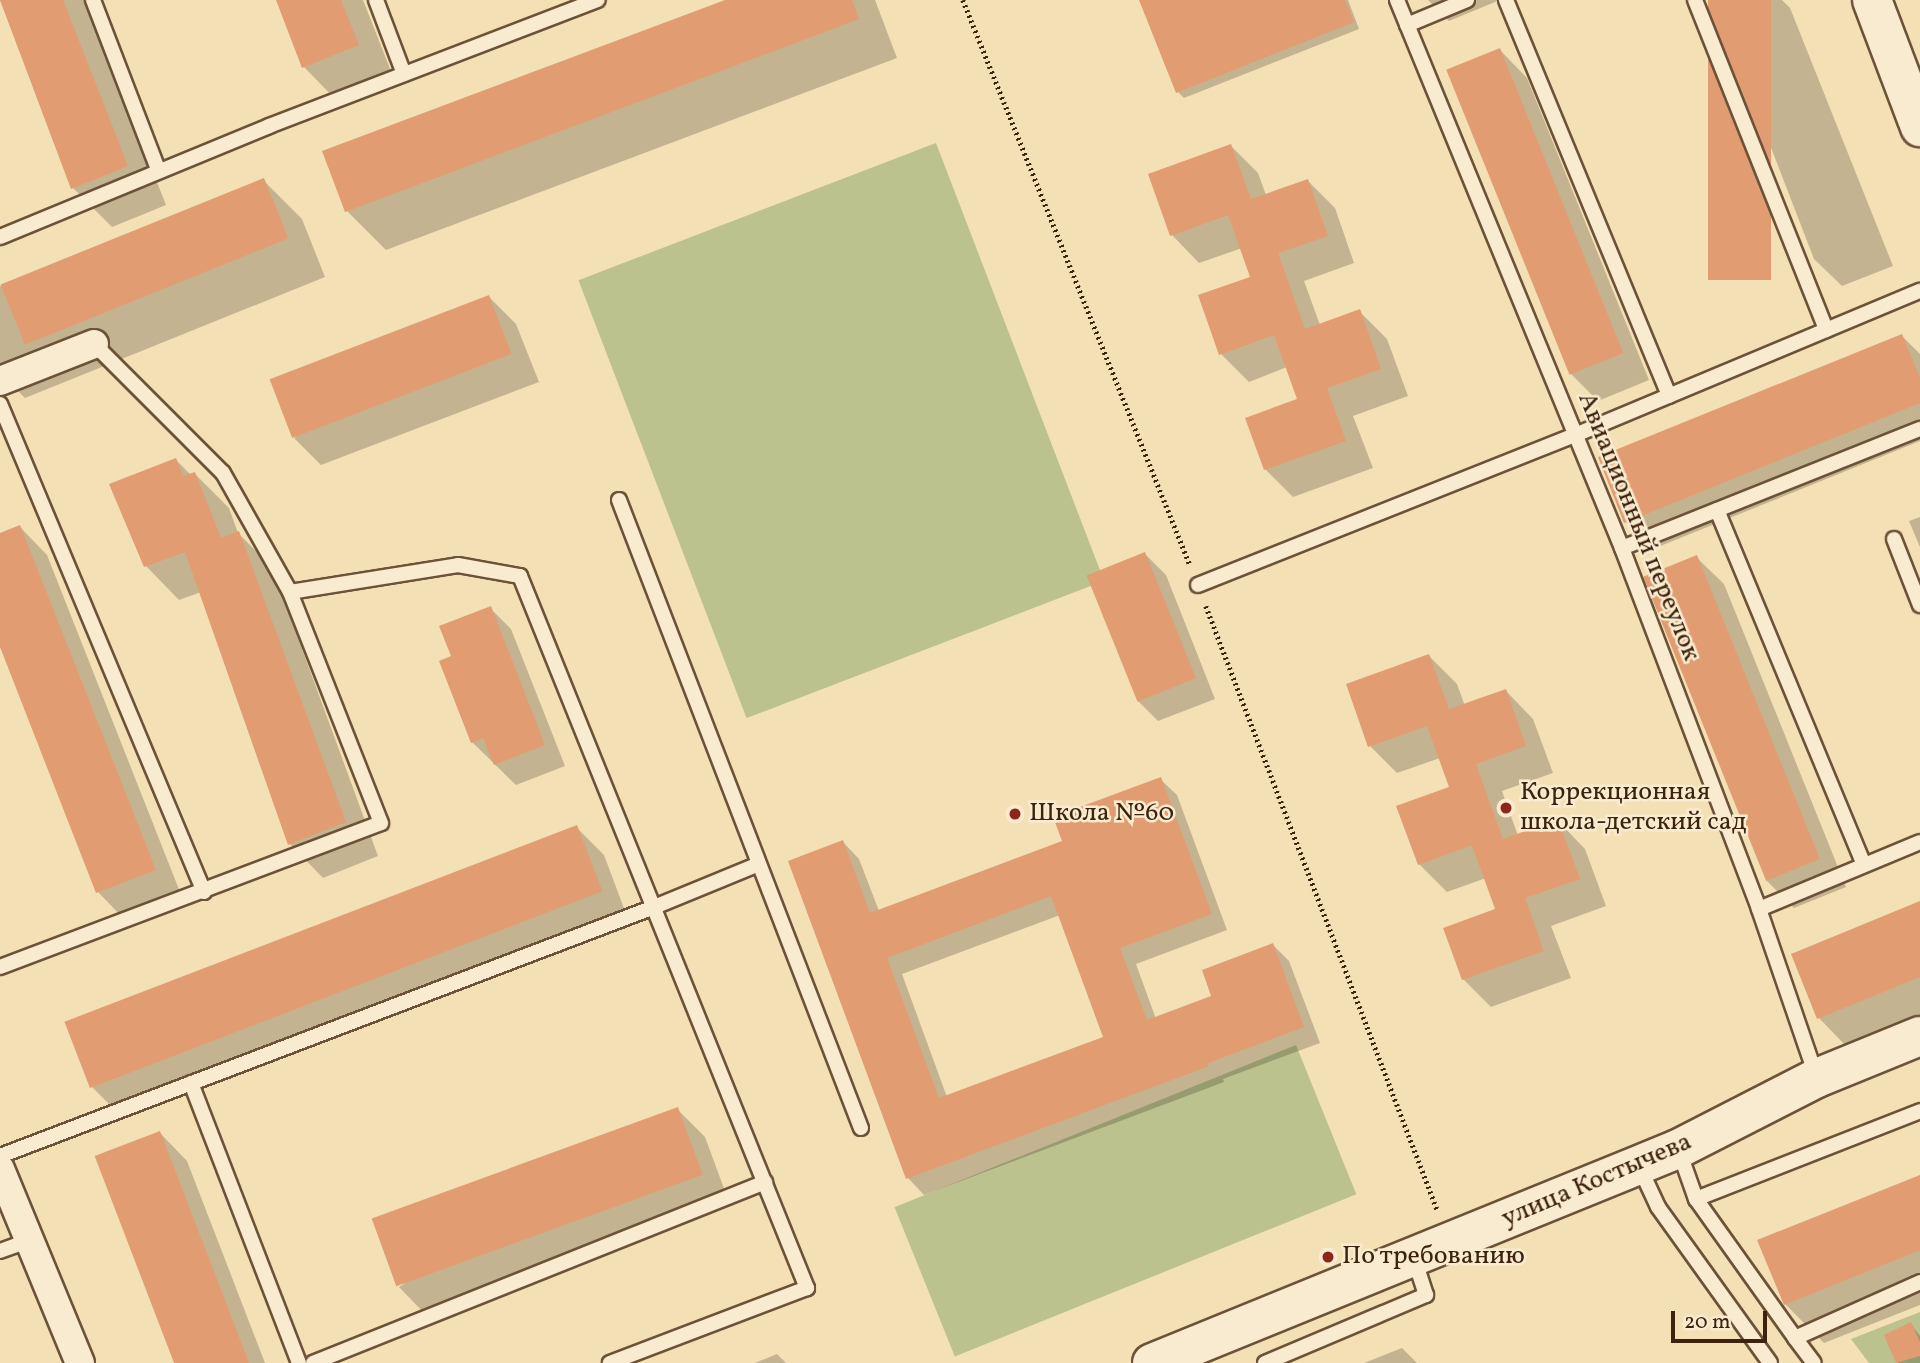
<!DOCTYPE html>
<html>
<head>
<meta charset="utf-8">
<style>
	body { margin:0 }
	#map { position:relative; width:1920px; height:1363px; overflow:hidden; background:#f4e0b5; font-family:Vollkorn,serif }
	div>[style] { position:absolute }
	.green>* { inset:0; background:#bcc28d; transform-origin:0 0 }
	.shadow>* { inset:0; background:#0003 }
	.building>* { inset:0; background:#e29c71; transform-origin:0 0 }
	.path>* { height:4.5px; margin-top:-2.25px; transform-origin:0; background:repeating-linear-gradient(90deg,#3d220e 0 2px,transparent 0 5.5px) }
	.roads { filter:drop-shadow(2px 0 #6b5238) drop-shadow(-2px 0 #6b5238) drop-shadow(0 2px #6b5238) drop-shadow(0 -2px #6b5238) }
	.lane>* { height:14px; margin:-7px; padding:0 7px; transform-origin:7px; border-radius:7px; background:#f8ebcf }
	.street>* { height:28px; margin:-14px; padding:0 14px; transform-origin:14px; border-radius:14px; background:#f8ebcf }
	.secondary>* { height:38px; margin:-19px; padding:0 19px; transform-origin:19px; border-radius:19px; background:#f8ebcf }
	.dots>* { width:19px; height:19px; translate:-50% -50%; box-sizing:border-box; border:4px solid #f8ebcf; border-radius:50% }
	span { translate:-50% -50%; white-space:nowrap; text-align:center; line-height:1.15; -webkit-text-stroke:5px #f8ebcf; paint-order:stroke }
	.street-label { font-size:26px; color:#3d220e }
	.poi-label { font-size:26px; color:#3d220e }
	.left { translate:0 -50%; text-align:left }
	.scale { position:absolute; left:1671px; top:1311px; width:96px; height:32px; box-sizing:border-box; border:4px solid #3d220e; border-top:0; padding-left:9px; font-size:21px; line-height:24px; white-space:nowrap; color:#3d220e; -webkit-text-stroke:5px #f8ebcf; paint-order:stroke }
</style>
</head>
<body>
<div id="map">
	<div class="green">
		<i style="left:936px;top:143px;width:469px;height:383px;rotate:69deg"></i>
		<i style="left:1296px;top:1045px;width:161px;height:433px;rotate:68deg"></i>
		<i style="clip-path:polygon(1920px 1312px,1920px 1363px,1869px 1363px,1851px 1339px)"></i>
	</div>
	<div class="shadow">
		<i style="clip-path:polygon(0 0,85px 0,166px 205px,112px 227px,73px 188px)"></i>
		<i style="clip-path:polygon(278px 0,363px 0,396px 84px,342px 106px,304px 67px)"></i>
		<i style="clip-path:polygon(730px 0,875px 0,897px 58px,386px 250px,347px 211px,325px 152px)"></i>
		<i style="clip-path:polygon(1141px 0,1348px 0,1359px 29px,1184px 98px,1178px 92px)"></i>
		<i style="clip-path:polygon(1428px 0,1500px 0,1449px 21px)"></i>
		<i style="clip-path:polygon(1714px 0,1782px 0,1790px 8px,1893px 266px,1842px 286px,1814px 259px)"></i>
		<i style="clip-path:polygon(1500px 50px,1527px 78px,1649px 380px,1598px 401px,1570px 373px)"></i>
		<i style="clip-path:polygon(1231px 146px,1258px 173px,1266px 195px,1308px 181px,1335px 208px,1354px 263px,1304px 281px,1320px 325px,1359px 311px,1387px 339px,1408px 396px,1353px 416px,1373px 468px,1293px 497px,1265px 469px,1299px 400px,1287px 367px,1249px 382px,1221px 354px,1253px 278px,1242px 248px,1199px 263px,1172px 235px)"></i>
		<i style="clip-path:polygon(263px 180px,302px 219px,325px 277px,25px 398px,0 373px,0 286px)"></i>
		<i style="clip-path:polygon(489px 297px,516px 324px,539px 382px,321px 465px,294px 438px)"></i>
		<i style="clip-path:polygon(1902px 336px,1920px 354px,1920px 441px,1653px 549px,1626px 522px)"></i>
		<i style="clip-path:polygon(176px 460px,191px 475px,195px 474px,229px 508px,238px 533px,272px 567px,378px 856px,323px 878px,290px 844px,201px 592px,179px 600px,146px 566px)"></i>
		<i style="clip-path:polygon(1920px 517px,1920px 547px,1909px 521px)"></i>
		<i style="clip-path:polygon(20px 527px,47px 555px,182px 897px,125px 920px,98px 892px,0 643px,0 535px)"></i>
		<i style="clip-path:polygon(1145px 554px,1166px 575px,1215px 699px,1158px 721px,1137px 700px)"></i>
		<i style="clip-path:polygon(1696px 557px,1724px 584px,1846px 887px,1794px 908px,1766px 880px)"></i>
		<i style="clip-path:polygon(490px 608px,511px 629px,565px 766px,516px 785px,472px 742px,453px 657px)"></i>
		<i style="clip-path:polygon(1429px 656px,1457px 684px,1465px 706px,1506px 691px,1533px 719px,1553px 773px,1502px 791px,1518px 836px,1558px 821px,1585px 849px,1606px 906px,1551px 926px,1571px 978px,1491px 1007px,1463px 979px,1498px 910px,1486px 878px,1447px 892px,1419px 864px,1451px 788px,1440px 758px,1397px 773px,1370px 746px)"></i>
		<i style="clip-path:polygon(evenodd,1160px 779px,1177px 795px,1227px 930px,1136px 964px,1156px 1019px,1213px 997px,1273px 945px,1289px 961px,1320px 1043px,1223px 1079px,1224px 1082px,924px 1195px,908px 1178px,843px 842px,859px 859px,879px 911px,1064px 842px,1160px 779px,1060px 915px,1105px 1038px,947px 1097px,902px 974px,1060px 915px)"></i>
		<i style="clip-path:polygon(577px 828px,604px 855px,628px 919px,119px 1114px,92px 1087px)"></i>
		<i style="clip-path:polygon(1920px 903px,1920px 1016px,1846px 1046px,1819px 1018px)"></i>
		<i style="clip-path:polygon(677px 1109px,705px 1137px,729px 1202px,426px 1315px,399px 1287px)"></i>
		<i style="clip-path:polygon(160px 1133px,187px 1161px,265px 1363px,176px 1363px)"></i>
		<i style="clip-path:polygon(1920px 1177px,1920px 1305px,1824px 1343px,1785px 1304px)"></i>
		<i style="clip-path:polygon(1911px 1324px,1920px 1336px,1920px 1363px,1898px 1363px,1886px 1335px)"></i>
		<i style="clip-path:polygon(1402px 1348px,1417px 1363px,1364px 1363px)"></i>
		<i style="clip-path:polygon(777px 1354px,786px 1363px,755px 1363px)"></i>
	</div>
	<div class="building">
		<i style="clip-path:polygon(0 0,63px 0,128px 166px,71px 189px)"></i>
		<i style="clip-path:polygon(276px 0,341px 0,359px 45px,302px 68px)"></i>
		<i style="clip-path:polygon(725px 0,852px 0,859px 19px,345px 212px,322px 151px)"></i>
		<i style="clip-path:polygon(1139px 0,1345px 0,1354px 22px,1176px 93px)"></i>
		<i style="left:1708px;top:0;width:63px;height:280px"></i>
		<i style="left:1500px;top:48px;width:329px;height:58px;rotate:68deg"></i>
		<i style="clip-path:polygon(1231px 144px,1251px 199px,1308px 179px,1328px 236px,1278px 253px,1305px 329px,1360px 309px,1381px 369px,1327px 388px,1346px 441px,1264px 470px,1245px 418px,1297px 399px,1274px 335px,1219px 355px,1198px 295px,1250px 277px,1228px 215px,1170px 236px,1148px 174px)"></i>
		<i style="left:264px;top:178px;width:65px;height:284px;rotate:68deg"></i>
		<i style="left:489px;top:295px;width:63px;height:235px;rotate:69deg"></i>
		<i style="clip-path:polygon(1902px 334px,1920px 378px,1920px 403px,1624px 523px,1598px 457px)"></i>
		<i style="clip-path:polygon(176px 458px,183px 476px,195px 472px,221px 538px,239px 531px,346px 822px,288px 845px,185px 552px,144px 567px,109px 484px)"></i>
		<i style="clip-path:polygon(20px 525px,156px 870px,96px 893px,0 647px,0 533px)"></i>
		<i style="left:1145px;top:552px;width:136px;height:63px;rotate:68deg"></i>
		<i style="left:1697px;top:555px;width:328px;height:58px;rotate:68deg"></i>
		<i style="clip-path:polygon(491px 606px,545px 745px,494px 765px,483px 738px,471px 743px,439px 661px,451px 656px,439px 626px)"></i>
		<i style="clip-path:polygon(1429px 654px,1449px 709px,1506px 689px,1526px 746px,1476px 764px,1503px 839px,1558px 819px,1580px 879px,1525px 898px,1544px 951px,1462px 980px,1443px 928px,1495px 909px,1472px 845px,1418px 865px,1396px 806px,1449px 787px,1427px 726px,1368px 747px,1346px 684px)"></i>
		<i style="clip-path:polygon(evenodd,1161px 777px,1212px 914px,1120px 948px,1147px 1020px,1211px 996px,1202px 970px,1273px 943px,1304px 1027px,1208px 1063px,1209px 1066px,906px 1179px,788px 861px,843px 840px,870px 913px,1062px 841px,1053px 817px,1161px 777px,1051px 896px,1103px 1037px,939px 1098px,887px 958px,1051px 896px)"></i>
		<i style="left:577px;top:825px;width:71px;height:549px;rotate:69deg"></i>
		<i style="clip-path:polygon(1920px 901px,1920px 977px,1817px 1019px,1791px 954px)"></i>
		<i style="left:678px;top:1107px;width:72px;height:326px;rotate:70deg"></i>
		<i style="left:160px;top:1131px;width:248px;height:70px;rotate:69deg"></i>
		<i style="clip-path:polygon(1920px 1175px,1920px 1250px,1784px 1305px,1757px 1240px)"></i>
		<i style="clip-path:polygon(1911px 1322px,1920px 1342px,1920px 1356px,1896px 1363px,1884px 1335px)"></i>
	</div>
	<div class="path">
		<i style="left:963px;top:0;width:609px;rotate:68.11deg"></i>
		<i style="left:1206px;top:606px;width:646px;rotate:69.04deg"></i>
	</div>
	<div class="roads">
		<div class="lane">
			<i style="left:93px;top:0;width:181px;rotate:69deg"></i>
			<i style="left:376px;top:0;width:79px;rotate:69.3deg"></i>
			<i style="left:1397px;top:0;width:592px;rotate:67.68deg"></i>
			<i style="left:1622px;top:548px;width:386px;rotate:69.2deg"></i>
			<i style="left:1759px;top:909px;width:179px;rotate:71.1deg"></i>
			<i style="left:1506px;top:0;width:428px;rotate:67.6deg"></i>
			<i style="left:1695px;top:0;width:355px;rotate:68.3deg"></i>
			<i style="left:1407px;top:25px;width:65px;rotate:-22.6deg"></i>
			<i style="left:0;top:237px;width:291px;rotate:-22.4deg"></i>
			<i style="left:269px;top:126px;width:352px;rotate:-21deg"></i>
			<i style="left:94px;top:344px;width:182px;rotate:45deg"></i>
			<i style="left:223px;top:473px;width:137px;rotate:60.6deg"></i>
			<i style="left:290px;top:592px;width:170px;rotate:-9.1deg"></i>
			<i style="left:458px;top:565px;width:63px;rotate:10.1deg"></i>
			<i style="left:520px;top:576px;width:768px;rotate:68.05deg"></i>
			<i style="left:807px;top:1288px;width:211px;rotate:159.2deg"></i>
			<i style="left:0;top:404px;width:529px;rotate:67.31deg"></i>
			<i style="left:619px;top:500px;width:673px;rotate:68.93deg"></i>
			<i style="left:1717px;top:510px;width:384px;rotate:67.5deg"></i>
			<i style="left:1894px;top:539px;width:71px;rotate:68.5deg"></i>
			<i style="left:1622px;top:548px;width:321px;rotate:-21.8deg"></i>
			<i style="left:1198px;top:585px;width:406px;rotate:-21.7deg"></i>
			<i style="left:1575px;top:435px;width:374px;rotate:-22.7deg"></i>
			<i style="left:1759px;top:909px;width:174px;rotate:-22.6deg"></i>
			<i style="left:0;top:967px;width:407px;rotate:-20.7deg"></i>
			<i style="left:381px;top:823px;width:248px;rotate:-111.5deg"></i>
			<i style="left:191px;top:1083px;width:300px;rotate:68.9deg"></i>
			<i style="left:1679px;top:1151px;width:51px;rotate:70.5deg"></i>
			<i style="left:1696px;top:1199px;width:171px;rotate:54.5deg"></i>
			<i style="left:1795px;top:1338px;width:137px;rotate:-24.1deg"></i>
			<i style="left:0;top:1156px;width:700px;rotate:-20.84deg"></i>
			<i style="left:654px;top:907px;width:113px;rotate:-22.3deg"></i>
			<i style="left:1639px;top:1166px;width:45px;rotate:65.1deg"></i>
			<i style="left:1658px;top:1207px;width:192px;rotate:54.3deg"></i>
			<i style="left:1696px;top:1199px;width:241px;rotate:-21.4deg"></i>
			<i style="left:0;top:1251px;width:32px;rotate:-20deg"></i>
			<i style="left:1795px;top:1338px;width:31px;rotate:53deg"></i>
			<i style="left:313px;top:1363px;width:487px;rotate:-21.8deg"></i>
			<i style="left:1265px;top:1363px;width:175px;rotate:-22.9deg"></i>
			<i style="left:1426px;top:1295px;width:38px;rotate:-108deg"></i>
		</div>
		<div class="street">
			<i style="left:0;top:381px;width:101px;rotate:-21.5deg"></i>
			<i style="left:0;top:1169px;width:210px;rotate:67.6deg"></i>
		</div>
		<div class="secondary">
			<i style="left:1872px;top:0;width:136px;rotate:69.3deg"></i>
			<i style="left:1152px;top:1363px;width:568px;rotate:-22.14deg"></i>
			<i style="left:1678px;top:1149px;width:156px;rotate:-27.1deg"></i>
			<i style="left:1817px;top:1078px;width:111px;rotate:-22.2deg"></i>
		</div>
	</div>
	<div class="dots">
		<i style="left:1506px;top:808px;background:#8f2418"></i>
		<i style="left:1015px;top:814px;background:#8f2418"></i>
		<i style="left:1328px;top:1257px;background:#8f2418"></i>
	</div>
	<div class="street-label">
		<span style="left:1638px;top:527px;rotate:68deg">Авиационный переулок</span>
		<span style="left:1597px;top:1181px;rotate:-23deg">улица Костычева</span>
	</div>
	<div class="poi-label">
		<span class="left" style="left:1520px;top:808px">Коррекционная<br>школа-детский сад</span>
		<span class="left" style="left:1029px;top:814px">Школа №60</span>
		<span class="left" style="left:1342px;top:1257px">По требованию</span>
	</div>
	<div class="scale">20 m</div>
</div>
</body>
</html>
